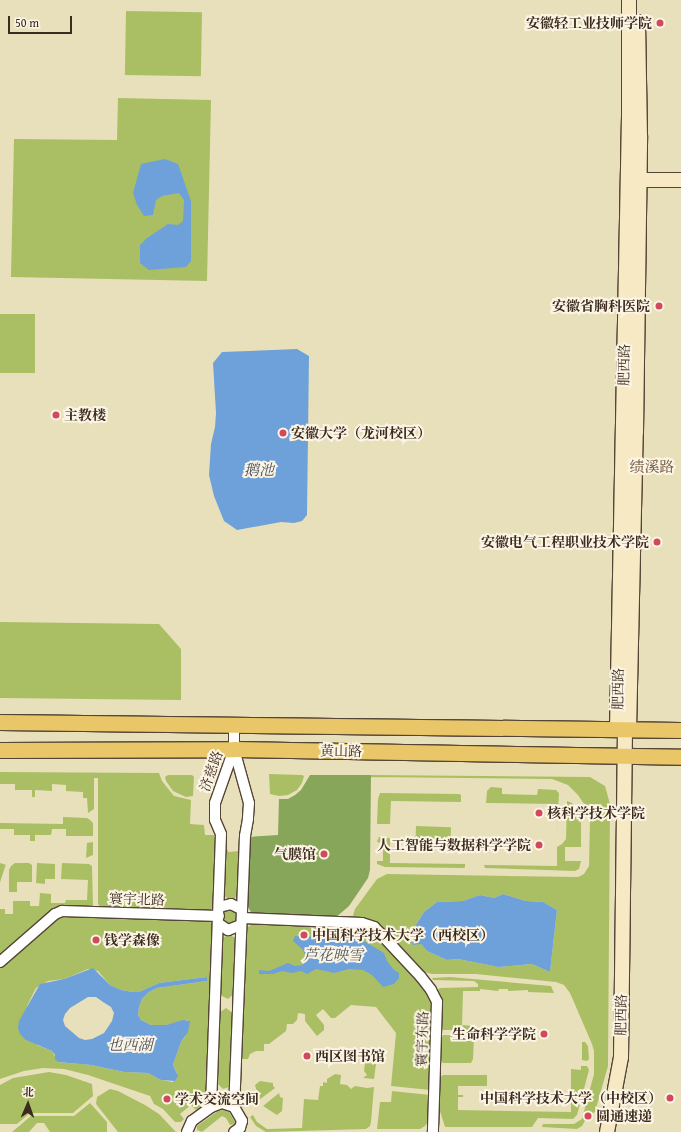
<!DOCTYPE html>
<html>
<head>
<meta charset="utf-8">
<style>
	body { margin:0 }
	#map { position:relative; width:681px; height:1132px; overflow:hidden; background:#e8e0bb; font-family:"Gentium Book Plus","Noto Serif SC",serif }
	div>[style] { position:absolute }
	.green>* { inset:0; background:#aabf64; transform-origin:0 0 }
	.round { border-radius:50% }
	.forest>* { inset:0; background:#87a65a }
	.water>* { inset:0; background:#6ea1da }
	.roads { filter:drop-shadow(1px 0 #554536) drop-shadow(-1px 0 #554536) drop-shadow(0 1px #554536) drop-shadow(0 -1px #554536) }
	.street>* { height:10px; margin:-5px; padding:0 5px; transform-origin:5px; border-radius:5px; background:#fff }
	.secondary>* { height:14px; margin:-7px; padding:0 7px; transform-origin:7px; border-radius:7px; background:#f6e9c3 }
	.primary>* { height:15px; margin:-7.5px; padding:0 7.5px; transform-origin:7.5px; border-radius:7.5px; background:#e9c769 }
	.dots>* { width:11px; height:11px; translate:-50% -50%; box-sizing:border-box; border:2px solid #fcf5e5; border-radius:50% }
	span { translate:-50% -50%; white-space:nowrap; text-align:center; line-height:1.15; -webkit-text-stroke:4px #fcf5e5; paint-order:stroke }
	.poi-label { font-size:14px; color:#3b2a1e; font-weight:700 }
	.right { translate:-100% -50%; text-align:right }
	.left { translate:0 -50%; text-align:left }
	.street-label { font-size:14px; color:#3b2a1e }
	.neighbourhood-label { font-size:15px; color:#6d5239 }
	.water-label { font-size:15px; color:#4d5460; font-style:italic }
	.north { position:absolute; left:8px; top:1084px; width:40px; height:40px; -webkit-text-stroke:3px #fcf5e5; paint-order:stroke; rotate:2deg; font-size:11px; font-weight:700; line-height:16px; text-align:center; color:#3b2a1e }
	.north::after { content:''; display:block; margin:auto; width:14px; height:18px; background:#3b2a1e; clip-path:polygon(50% 0,100% 100%,50% 72%,0 100%) }
	.scale { position:absolute; left:8px; top:16px; width:64px; height:18px; box-sizing:border-box; border:2px solid #3b2a1e; border-top:0; padding-left:5px; font-size:12px; line-height:14px; white-space:nowrap; color:#3b2a1e; -webkit-text-stroke:3px #fcf5e5; paint-order:stroke }
</style>
</head>
<body>
<div id="map">
	<div class="green">
		<i style="left:126px;top:11px;width:76px;height:64px;rotate:1deg"></i>
		<i style="clip-path:polygon(118px 98px,211px 100px,207px 281px,11px 277px,14px 139px,117px 140px)"></i>
		<i style="left:0;top:314px;width:35px;height:59px"></i>
		<i style="clip-path:polygon(0 622px,159px 624px,181px 649px,181px 700px,0 698px)"></i>
		<i style="clip-path:polygon(0 772px,159px 773px,162px 781px,174px 796px,191px 800px,190px 824px,204px 825px,205px 835px,214px 835px,217px 841px,214px 907px,206px 913px,101px 908px,98px 904px,98px 778px,94px 778px,94px 809px,88px 813px,87px 798px,83px 798px,83px 792px,66px 791px,66px 785px,52px 784px,52px 791px,35px 790px,35px 797px,32px 797px,32px 790px,15px 790px,15px 784px,0 784px)"></i>
		<i style="clip-path:polygon(269px 774px,302px 775px,304px 776px,302px 783px,297px 790px,288px 795px,279px 796px,270px 794px)"></i>
		<i style="clip-path:polygon(168px 775px,192px 775px,194px 777px,193px 796px,186px 797px,173px 791px,166px 781px,165px 777px)"></i>
		<i style="clip-path:polygon(evenodd,371px 775px,590px 777px,605px 786px,610px 804px,608px 1066px,595px 1112px,588px 1115px,582px 1126px,577px 1129px,542px 1127px,543px 1124px,574px 1124px,582px 1119px,594px 1074px,594px 1051px,592px 1044px,570px 993px,564px 985px,556px 982px,476px 974px,432px 974px,421px 971px,382px 930px,355px 919px,353px 915px,355px 909px,377px 879px,387px 874px,578px 877px,584px 874px,589px 866px,590px 820px,586px 807px,578px 795px,568px 785px,552px 779px,371px 777px,371px 775px,503px 894px,526px 901px,543px 902px,557px 910px,550px 972px,532px 964px,500px 967px,458px 959px,447px 960px,427px 951px,421px 944px,410px 938px,414px 928px,424px 912px,437px 902px,463px 901px,480px 895px,494px 898px,503px 894px)"></i>
		<i style="clip-path:polygon(491px 787px,502px 788px,502px 794px,537px 795px,538px 789px,556px 790px,559px 793px,557px 834px,558px 804px,486px 803px,487px 791px)"></i>
		<i style="clip-path:polygon(380px 793px,459px 794px,461px 795px,461px 802px,391px 801px,390px 824px,377px 824px,378px 799px)"></i>
		<i style="clip-path:polygon(567px 801px,572px 803px,581px 823px,581px 847px,565px 847px,565px 861px,581px 861px,579px 869px,575px 871px,485px 868px,484px 865px,557px 866px,557px 847px,562px 844px,566px 839px)"></i>
		<i style="clip-path:polygon(63px 817px,87px 818px,90px 820px,93px 823px,93px 836px,66px 836px,66px 829px,52px 829px,51px 835px,35px 835px,35px 841px,30px 841px,30px 835px,14px 835px,14px 829px,0 829px,0 823px,63px 824px)"></i>
		<i style="left:416px;top:826px;width:35px;height:12px;rotate:2deg"></i>
		<i style="clip-path:polygon(379px 837px,390px 838px,390px 863px,465px 864px,465px 867px,464px 868px,385px 867px,377px 864px,377px 861px,383px 861px,383px 843px,377px 842px)"></i>
		<i style="clip-path:polygon(93px 842px,93px 855px,86px 858px,87px 843px)"></i>
		<i style="clip-path:polygon(224px 850px,228px 850px,228px 852px,240px 851px,239px 893px,234px 899px,231px 900px,224px 896px,223px 892px)"></i>
		<i style="left:0;top:863px;width:6px;height:28px;rotate:18deg"></i>
		<i style="clip-path:polygon(15px 863px,29px 863px,32px 865px,32px 882px,17px 882px,17px 892px,9px 892px,9px 870px,11px 866px)"></i>
		<i style="clip-path:polygon(37px 863px,55px 864px,55px 879px,45px 879px,45px 884px,36px 883px)"></i>
		<i style="clip-path:polygon(62px 863px,89px 864px,92px 866px,93px 906px,90px 909px,59px 908px,0 958px,0 909px,5px 909px,5px 914px,13px 914px,13px 901px,30px 901px,30px 906px,39px 906px,40px 893px,51px 894px,51px 903px,65px 903px,66px 900px,87px 900px,88px 880px,61px 879px)"></i>
		<i class="round" style="left:222px;top:909px;width:16px;height:16px"></i>
		<i style="clip-path:polygon(evenodd,59px 916px,209px 920px,214px 926px,208px 1098px,202px 1106px,196px 1110px,191px 1105px,180px 1114px,184px 1119px,181px 1122px,175px 1122px,163px 1109px,154px 1104px,150px 1096px,88px 1075px,64px 1069px,43px 1068px,24px 1071px,0 1079px,0 967px,59px 916px,88px 969px,98px 971px,110px 985px,121px 990px,133px 992px,139px 992px,159px 983px,207px 977px,207px 981px,157px 988px,149px 992px,142px 999px,139px 1007px,138px 1015px,141px 1020px,151px 1025px,166px 1025px,188px 1020px,185px 1037px,181px 1042px,173px 1065px,177px 1073px,173px 1082px,161px 1080px,148px 1073px,124px 1072px,91px 1065px,58px 1062px,52px 1051px,37px 1045px,27px 1006px,36px 988px,48px 981px,64px 979px,88px 969px)"></i>
		<i style="clip-path:polygon(253px 924px,360px 927px,375px 932px,427px 990px,431px 997px,433px 1007px,430px 1090px,391px 1086px,396px 1033px,376px 1007px,351px 1005px,335px 1018px,331px 1018px,323px 1009px,316px 1015px,324px 1025px,324px 1030px,317px 1036px,305px 1021px,305px 1014px,298px 1013px,297px 1020px,293px 1024px,287px 1024px,286px 1031px,269px 1044px,264px 1044px,264px 1051px,256px 1051px,250px 1054px,248px 1059px,242px 1059px,241px 1097px,243px 1106px,241px 1107px,239px 1096px,246px 928px)"></i>
		<i style="clip-path:polygon(229px 935px,234px 937px,237px 942px,235px 993px,228px 999px,222px 996px,220px 992px,221px 941px,224px 937px)"></i>
		<i style="clip-path:polygon(450px 977px,551px 986px,554px 993px,528px 992px,528px 990px,508px 991px,508px 989px,499px 989px,498px 991px,480px 989px,480px 991px,463px 991px,462px 1025px,473px 1026px,473px 1030px,443px 1030px,440px 1023px,440px 997px,437px 990px,440px 988px,478px 987px,478px 984px,474px 981px,433px 980px,432px 978px)"></i>
		<i style="clip-path:polygon(226px 1008px,234px 1014px,231px 1083px,229px 1087px,223px 1089px,216px 1082px,219px 1013px)"></i>
		<i style="clip-path:polygon(443px 1035px,471px 1036px,474px 1038px,473px 1059px,471px 1063px,443px 1063px,440px 1059px,441px 1039px)"></i>
		<i style="clip-path:polygon(582px 1042px,585px 1042px,588px 1046px,589px 1059px,587px 1061px,582px 1060px)"></i>
		<i style="clip-path:polygon(365px 1063px,376px 1064px,374px 1079px,363px 1078px,367px 1075px,364px 1071px)"></i>
		<i style="clip-path:polygon(581px 1066px,587px 1066px,589px 1070px,577px 1115px,573px 1119px,538px 1118px,532px 1127px,445px 1127px,439px 1108px,439px 1078px,443px 1075px,487px 1075px,487px 1086px,458px 1086px,458px 1095px,463px 1095px,463px 1097px,458px 1097px,458px 1110px,571px 1112px,571px 1069px,581px 1070px)"></i>
		<i style="clip-path:polygon(49px 1072px,66px 1075px,92px 1084px,93px 1096px,73px 1113px,30px 1113px,17px 1124px,0 1124px,0 1085px,13px 1078px)"></i>
		<i style="clip-path:polygon(335px 1074px,341px 1075px,340px 1084px,347px 1085px,351px 1089px,355px 1086px,367px 1088px,374px 1087px,371px 1122px,370px 1126px,366px 1129px,266px 1132px,256px 1126px,250px 1117px,253px 1115px,257px 1122px,267px 1129px,302px 1128px,304px 1099px,318px 1100px,320px 1086px,323px 1086px,323px 1082px,327px 1083px,327px 1079px)"></i>
		<i style="clip-path:polygon(260px 1081px,273px 1083px,273px 1086px,275px 1088px,259px 1100px,255px 1085px)"></i>
		<i style="clip-path:polygon(110px 1089px,118px 1091px,145px 1105px,159px 1114px,176px 1132px,118px 1132px,96px 1104px,97px 1097px)"></i>
		<i style="clip-path:polygon(392px 1091px,430px 1095px,429px 1121px,425px 1126px,420px 1129px,377px 1129px,380px 1102px,391px 1102px)"></i>
		<i style="clip-path:polygon(279px 1093px,280px 1097px,283px 1098px,282px 1111px,277px 1115px,263px 1106px)"></i>
		<i style="clip-path:polygon(90px 1103px,107px 1122px,107px 1132px,50px 1132px,44px 1123px,37px 1123px,29px 1132px,12px 1132px,31px 1116px,74px 1116px)"></i>
		<i style="clip-path:polygon(223px 1110px,229px 1112px,235px 1122px,235px 1124px,230px 1125px,226px 1118px,222px 1116px,202px 1132px,197px 1130px,197px 1126px,218px 1111px)"></i>
	</div>
	<div class="forest">
		<i style="clip-path:polygon(310px 775px,371px 775px,370px 870px,368px 878px,349px 906px,334px 919px,252px 914px,246px 903px,248px 837px,278px 835px,279px 799px,288px 799px,295px 795px,301px 790px)"></i>
	</div>
	<div class="water">
		<i style="clip-path:polygon(165px 159px,178px 164px,191px 201px,191px 261px,186px 267px,149px 270px,140px 263px,140px 245px,147px 238px,168px 224px,178px 225px,183px 221px,184px 200px,179px 193px,162px 196px,156px 200px,153px 215px,144px 216px,137px 205px,133px 193px,141px 164px)"></i>
		<i style="clip-path:polygon(297px 349px,309px 356px,307px 515px,302px 521px,294px 523px,281px 522px,237px 530px,224px 521px,214px 496px,209px 475px,211px 444px,215px 427px,216px 413px,213px 363px,222px 352px)"></i>
		<i style="clip-path:polygon(503px 894px,526px 901px,543px 902px,557px 910px,550px 972px,532px 964px,499px 967px,458px 959px,447px 960px,427px 951px,421px 944px,413px 945px,410px 938px,414px 928px,424px 912px,437px 902px,463px 901px,480px 895px,494px 898px)"></i>
		<i style="clip-path:polygon(348px 935px,359px 938px,384px 953px,387px 961px,394px 970px,399px 973px,399px 978px,394px 984px,383px 987px,372px 975px,363px 970px,349px 969px,334px 973px,316px 969px,307px 974px,301px 971px,292px 973px,282px 971px,273px 974px,259px 974px,259px 970px,269px 971px,288px 963px,295px 966px,302px 965px,307px 960px,303px 950px,293px 941px,295px 936px,344px 938px)"></i>
		<i style="clip-path:polygon(evenodd,93px 968px,110px 985px,121px 990px,133px 992px,139px 992px,159px 983px,207px 977px,207px 981px,157px 988px,149px 992px,142px 999px,139px 1007px,138px 1015px,141px 1020px,151px 1025px,166px 1025px,183px 1020px,190px 1021px,188px 1032px,181px 1042px,173px 1065px,178px 1076px,175px 1081px,161px 1080px,148px 1073px,124px 1072px,91px 1065px,58px 1062px,55px 1059px,55px 1055px,52px 1051px,26px 1040px,20px 1034px,18px 1028px,19px 1021px,40px 984px,64px 979px,93px 968px,88px 997px,96px 997px,103px 1002px,111px 1007px,114px 1013px,112px 1021px,104px 1033px,92px 1039px,85px 1040px,79px 1038px,65px 1026px,63px 1020px,65px 1014px,70px 1008px,88px 997px)"></i>
	</div>
	<div class="roads">
		<div class="street">
			<i style="left:234px;top:726px;width:23px;rotate:90deg"></i>
			<i style="left:234px;top:749px;width:56px;rotate:74.5deg"></i>
			<i style="left:249px;top:803px;width:16px;rotate:94deg"></i>
			<i style="left:248px;top:819px;width:17px;rotate:100deg"></i>
			<i style="left:245px;top:836px;width:271px;rotate:92.3deg"></i>
			<i style="left:234px;top:1107px;width:16px;rotate:60deg"></i>
			<i style="left:242px;top:1121px;width:7px;rotate:106deg"></i>
			<i style="left:240px;top:1128px;width:7px;rotate:146deg"></i>
			<i style="left:219px;top:907px;width:12px;rotate:-14deg"></i>
			<i style="left:231px;top:904px;width:11px;rotate:27deg"></i>
			<i style="left:242px;top:918px;width:120px;rotate:2.4deg"></i>
			<i style="left:362px;top:923px;width:13px;rotate:18deg"></i>
			<i style="left:374px;top:927px;width:10px;rotate:45deg"></i>
			<i style="left:381px;top:934px;width:59px;rotate:47.1deg"></i>
			<i style="left:421px;top:977px;width:16px;rotate:52deg"></i>
			<i style="left:431px;top:990px;width:13px;rotate:63deg"></i>
			<i style="left:437px;top:1002px;width:130px;rotate:91.8deg"></i>
			<i style="left:219px;top:924px;width:11px;rotate:34deg"></i>
			<i style="left:228px;top:930px;width:14px;rotate:-21deg"></i>
			<i style="left:0;top:962px;width:73px;rotate:-41.1deg"></i>
			<i style="left:55px;top:914px;width:8px;rotate:-23deg"></i>
			<i style="left:62px;top:911px;width:157px;rotate:1.8deg"></i>
			<i style="left:211px;top:1107px;width:12px;rotate:-20deg"></i>
			<i style="left:222px;top:1103px;width:13px;rotate:18deg"></i>
			<i style="left:187px;top:1132px;width:12px;rotate:-66deg"></i>
			<i style="left:192px;top:1121px;width:24px;rotate:-36deg"></i>
			<i style="left:211px;top:1107px;width:273px;rotate:-87.9deg"></i>
			<i style="left:221px;top:834px;width:15px;rotate:-113deg"></i>
			<i style="left:215px;top:820px;width:17px;rotate:-90deg"></i>
			<i style="left:215px;top:803px;width:57px;rotate:-70.6deg"></i>
		</div>
		<div class="secondary">
			<i style="left:629px;top:180px;width:52px"></i>
			<i style="left:617px;top:730px;width:616px;rotate:-88.88deg"></i>
			<i style="left:629px;top:114px;width:114px;rotate:-90deg"></i>
			<i style="left:629px;top:730px;width:298px;rotate:-88.7deg"></i>
			<i style="left:636px;top:432px;width:296px;rotate:-89.2deg"></i>
			<i style="left:640px;top:136px;width:114px;rotate:-91deg"></i>
			<i style="left:607px;top:1132px;width:76px;rotate:-79.4deg"></i>
			<i style="left:621px;top:1057px;width:327px;rotate:-89.3deg"></i>
		</div>
		<div class="primary">
			<i style="left:0;top:722px;width:681px;rotate:0.67deg"></i>
			<i style="left:0;top:750px;width:234px;rotate:-0.2deg"></i>
			<i style="left:234px;top:749px;width:447px;rotate:1deg"></i>
		</div>
	</div>
	<div class="dots">
		<i style="left:660px;top:23px;background:#d1495b"></i>
		<i style="left:659px;top:306px;background:#d1495b"></i>
		<i style="left:56px;top:415px;background:#d1495b"></i>
		<i style="left:283px;top:433px;background:#d1495b"></i>
		<i style="left:657px;top:542px;background:#d1495b"></i>
		<i style="left:539px;top:813px;background:#d1495b"></i>
		<i style="left:539px;top:845px;background:#d1495b"></i>
		<i style="left:324px;top:854px;background:#d1495b"></i>
		<i style="left:304px;top:935px;background:#d1495b"></i>
		<i style="left:96px;top:940px;background:#d1495b"></i>
		<i style="left:544px;top:1034px;background:#d1495b"></i>
		<i style="left:307px;top:1056px;background:#d1495b"></i>
		<i style="left:670px;top:1098px;background:#d1495b"></i>
		<i style="left:167px;top:1099px;background:#d1495b"></i>
		<i style="left:588px;top:1116px;background:#d1495b"></i>
	</div>
	<div class="poi-label">
		<span class="right" style="left:652px;top:23px">安徽轻工业技师学院</span>
		<span class="right" style="left:650px;top:306px">安徽省胸科医院</span>
		<span class="left" style="left:64px;top:415px">主教楼</span>
		<span class="left" style="left:291px;top:433px">安徽大学（龙河校区）</span>
		<span class="right" style="left:649px;top:542px">安徽电气工程职业技术学院</span>
		<span class="left" style="left:547px;top:813px">核科学技术学院</span>
		<span class="right" style="left:531px;top:845px">人工智能与数据科学学院</span>
		<span class="right" style="left:316px;top:854px">气膜馆</span>
		<span class="left" style="left:312px;top:935px">中国科学技术大学（西校区）</span>
		<span class="left" style="left:104px;top:940px">钱学森像</span>
		<span class="right" style="left:536px;top:1034px">生命科学学院</span>
		<span class="left" style="left:315px;top:1056px">西区图书馆</span>
		<span class="right" style="left:662px;top:1098px">中国科学技术大学（中校区）</span>
		<span class="left" style="left:175px;top:1099px">学术交流空间</span>
		<span class="left" style="left:596px;top:1116px">圆通速递</span>
	</div>
	<div class="street-label">
		<span style="left:624px;top:365px;rotate:-89deg">肥西路</span>
		<span style="left:618px;top:689px;rotate:-89deg">肥西路</span>
		<span style="left:341px;top:751px;rotate:1deg">黄山路</span>
		<span style="left:211px;top:771px;rotate:-70deg">济慈路</span>
		<span style="left:137px;top:899px;rotate:2deg">寰宇北路</span>
		<span style="left:621px;top:1015px;rotate:-89deg">肥西路</span>
		<span style="left:422px;top:1039px;rotate:-88deg">寰宇东路</span>
	</div>
	<div class="neighbourhood-label">
		<span style="left:652px;top:467px">绩溪路</span>
	</div>
	<div class="water-label">
		<span style="left:259px;top:470px">鹅池</span>
		<span style="left:333px;top:955px">芦花映雪</span>
		<span style="left:130px;top:1045px">也西湖</span>
	</div>
	<div class="north">北</div>
	<div class="scale">50 m</div>
</div>
</body>
</html>
